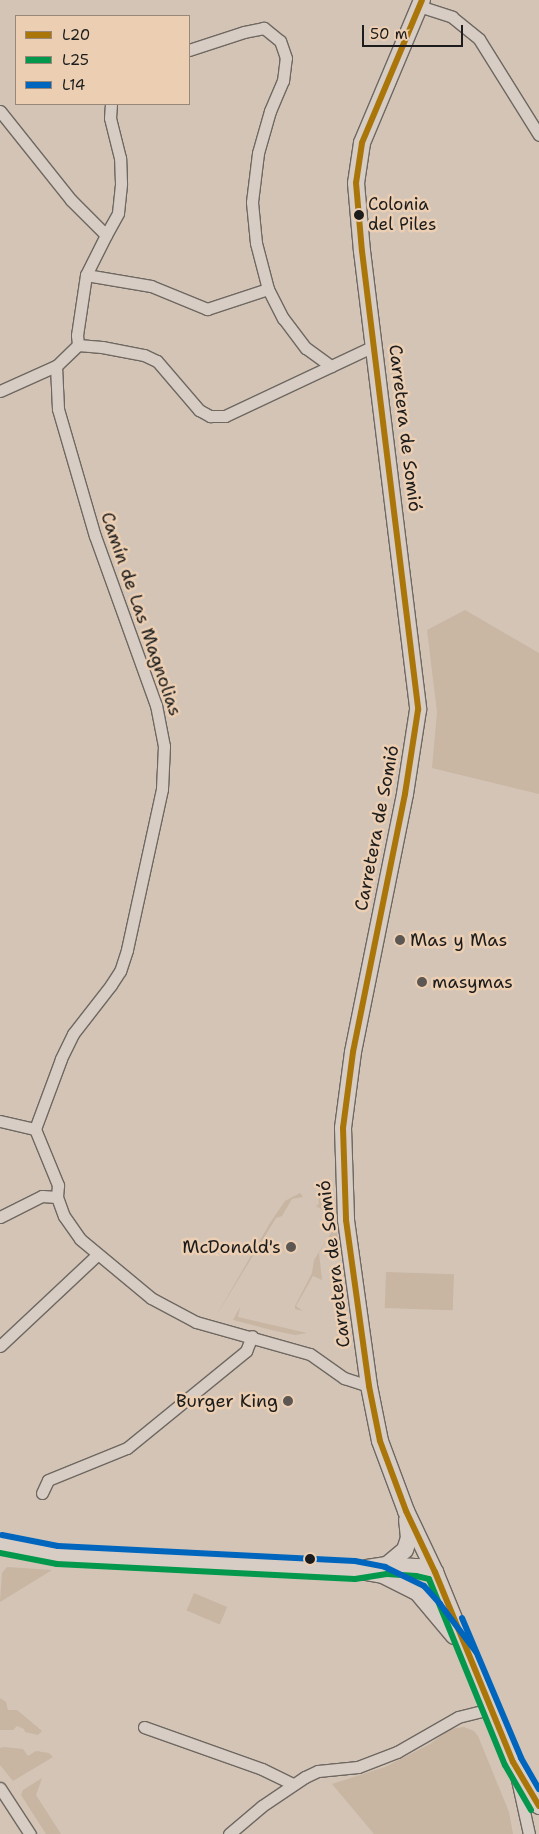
<!DOCTYPE html>
<html>
<head>
<meta charset="utf-8">
<style>
	body { margin:0 }
	#map { position:relative; width:539px; height:1834px; overflow:hidden; background:#d3c4b6; font-family:"Shantell Sans",sans-serif }
	div>[style] { position:absolute }
	.built>* { inset:0; background:#c9b6a3 }
	.green>* { inset:0; background:#c8b5a2; transform-origin:0 0 }
	.roads { filter:drop-shadow(1px 0 #6e6861) drop-shadow(-1px 0 #6e6861) drop-shadow(0 1px #6e6861) drop-shadow(0 -1px #6e6861) }
	.street>* { height:11px; margin:-5.5px; padding:0 5.5px; transform-origin:5.5px; border-radius:5.5px; background:#d8cdc4 }
	.secondary>* { height:16px; margin:-8px; padding:0 8px; transform-origin:8px; border-radius:8px; background:#d8cdc4 }
	.bus-1>* { height:6px; margin:-3px; padding:0 3px; transform-origin:3px; border-radius:3px; background:#aa760a }
	.bus-2>* { height:6px; margin:-3px; padding:0 3px; transform-origin:3px; border-radius:3px; background:#03984c }
	.bus-3>* { height:6px; margin:-3px; padding:0 3px; transform-origin:3px; border-radius:3px; background:#0065bd }
	.dots>* { width:14px; height:14px; translate:-50% -50%; box-sizing:border-box; border:2px solid #eccfb3; border-radius:50% }
	span { translate:-50% -50%; white-space:nowrap; text-align:center; line-height:1.15; -webkit-text-stroke:5px #eccfb3; paint-order:stroke }
	.bus-label { font-size:17px; color:#1c1c1c }
	.left { translate:0 -50%; text-align:left }
	.street-label { font-size:18px; color:#1c1c1c }
	.poi-label { font-size:18px; color:#1c1c1c }
	.right { translate:-100% -50%; text-align:right }
	.legend { position:absolute; left:15px; top:15px; width:175px; height:90px; box-sizing:border-box; background:#eccfb3; border:1px solid #998777; margin:0; padding:6px 9px; list-style:none; font-size:15px; color:#1c1c1c }
	.legend li { display:flex; align-items:center; gap:10px; height:25px }
	.legend b { width:25px; border:1px solid #998777 }
	.scale { position:absolute; left:362px; top:25px; width:101px; height:22px; box-sizing:border-box; border:2px solid #1c1c1c; border-top:0; padding-left:6px; font-size:15px; line-height:18px; white-space:nowrap; color:#1c1c1c; -webkit-text-stroke:4px #eccfb3; paint-order:stroke }
</style>
</head>
<body>
<div id="map">
	<div class="built">
		<i style="clip-path:polygon(465px 610px,539px 653px,539px 794px,432px 768px,437px 712px,427px 630px)"></i>
	</div>
	<div class="green">
		<i style="clip-path:polygon(300px 1193px,303px 1197px,292px 1199px,282px 1216px,276px 1218px,216px 1316px,270px 1223px,285px 1201px)"></i>
		<i style="clip-path:polygon(318px 1195px,333px 1195px,336px 1224px,331px 1224px,327px 1213px,316px 1206px,319px 1204px)"></i>
		<i style="clip-path:polygon(334px 1228px,336px 1228px,338px 1240px,325px 1243px,319px 1253px,322px 1280px,313px 1276px,296px 1306px,303px 1311px,295px 1309px,295px 1306px,312px 1273px,314px 1260px)"></i>
		<i style="left:386px;top:1272px;width:68px;height:36px;rotate:2deg"></i>
		<i style="clip-path:polygon(240px 1307px,238px 1317px,307px 1333px,295px 1335px,271px 1330px,233px 1320px)"></i>
		<i style="clip-path:polygon(7px 1567px,52px 1570px,0 1602px,2px 1573px)"></i>
		<i style="left:194px;top:1593px;width:36px;height:19px;rotate:23deg"></i>
		<i style="clip-path:polygon(0 1698px,6px 1702px,8px 1710px,17px 1710px,42px 1731px,38px 1735px,25px 1732px,24px 1729px,17px 1726px,13px 1730px,0 1730px)"></i>
		<i style="clip-path:polygon(464px 1727px,474px 1731px,478px 1736px,509px 1812px,513px 1834px,374px 1834px,332px 1784px,385px 1767px,430px 1744px,450px 1729px)"></i>
		<i style="clip-path:polygon(4px 1747px,23px 1749px,28px 1756px,36px 1751px,49px 1753px,53px 1757px,13px 1781px,0 1765px,0 1748px)"></i>
		<i style="clip-path:polygon(42px 1778px,36px 1795px,61px 1834px,46px 1834px,21px 1795px,23px 1790px)"></i>
	</div>
	<div class="roads">
		<div class="street">
			<i style="left:419px;top:6px;width:35px;rotate:18deg"></i>
			<i style="left:452px;top:17px;width:35px;rotate:39deg"></i>
			<i style="left:479px;top:39px;width:113px;rotate:58deg"></i>
			<i style="left:0;top:111px;width:114px;rotate:51.4deg"></i>
			<i style="left:71px;top:200px;width:49px;rotate:45deg"></i>
			<i style="left:106px;top:235px;width:45px;rotate:116.6deg"></i>
			<i style="left:86px;top:275px;width:61px;rotate:98.5deg"></i>
			<i style="left:77px;top:335px;width:10px;rotate:84deg"></i>
			<i style="left:78px;top:345px;width:30px;rotate:136deg"></i>
			<i style="left:56px;top:366px;width:43px;rotate:87.3deg"></i>
			<i style="left:58px;top:409px;width:132px;rotate:73.8deg"></i>
			<i style="left:95px;top:536px;width:180px;rotate:70.2deg"></i>
			<i style="left:156px;top:705px;width:42px;rotate:79deg"></i>
			<i style="left:164px;top:746px;width:43px;rotate:92.7deg"></i>
			<i style="left:162px;top:789px;width:165px;rotate:102.3deg"></i>
			<i style="left:127px;top:950px;width:22px;rotate:108deg"></i>
			<i style="left:120px;top:971px;width:17px;rotate:123deg"></i>
			<i style="left:111px;top:985px;width:62px;rotate:127.8deg"></i>
			<i style="left:73px;top:1034px;width:28px;rotate:116deg"></i>
			<i style="left:61px;top:1059px;width:75px;rotate:110.4deg"></i>
			<i style="left:35px;top:1129px;width:61px;rotate:67.7deg"></i>
			<i style="left:58px;top:1185px;width:12px;rotate:95deg"></i>
			<i style="left:57px;top:1197px;width:20px;rotate:70deg"></i>
			<i style="left:64px;top:1216px;width:28px;rotate:55deg"></i>
			<i style="left:80px;top:1239px;width:92px;rotate:39.7deg"></i>
			<i style="left:151px;top:1298px;width:51px;rotate:28.1deg"></i>
			<i style="left:196px;top:1322px;width:118px;rotate:15.7deg"></i>
			<i style="left:310px;top:1354px;width:42px;rotate:35.2deg"></i>
			<i style="left:344px;top:1378px;width:26px;rotate:18deg"></i>
			<i style="left:106px;top:235px;width:25px;rotate:-61deg"></i>
			<i style="left:118px;top:213px;width:30px;rotate:-84deg"></i>
			<i style="left:121px;top:183px;width:25px;rotate:-92deg"></i>
			<i style="left:120px;top:158px;width:41px;rotate:-104deg"></i>
			<i style="left:110px;top:118px;width:14px;rotate:-86deg"></i>
			<i style="left:86px;top:275px;width:66px;rotate:9.6deg"></i>
			<i style="left:151px;top:286px;width:61px;rotate:22.3deg"></i>
			<i style="left:207px;top:309px;width:64px;rotate:-18.2deg"></i>
			<i style="left:268px;top:289px;width:48px;rotate:-104.6deg"></i>
			<i style="left:256px;top:243px;width:41px;rotate:-95.6deg"></i>
			<i style="left:252px;top:202px;width:49px;rotate:-83deg"></i>
			<i style="left:258px;top:153px;width:44px;rotate:-74.1deg"></i>
			<i style="left:270px;top:111px;width:33px;rotate:-67deg"></i>
			<i style="left:283px;top:81px;width:23px;rotate:-83deg"></i>
			<i style="left:286px;top:58px;width:18px;rotate:-109deg"></i>
			<i style="left:280px;top:41px;width:21px;rotate:-141deg"></i>
			<i style="left:264px;top:28px;width:20px;rotate:169deg"></i>
			<i style="left:244px;top:32px;width:58px;rotate:161.9deg"></i>
			<i style="left:268px;top:289px;width:33px;rotate:63deg"></i>
			<i style="left:283px;top:318px;width:38px;rotate:53deg"></i>
			<i style="left:306px;top:348px;width:31px;rotate:36deg"></i>
			<i style="left:78px;top:345px;width:24px;rotate:5deg"></i>
			<i style="left:102px;top:347px;width:43px;rotate:10.8deg"></i>
			<i style="left:144px;top:355px;width:14px;rotate:25deg"></i>
			<i style="left:157px;top:361px;width:65px;rotate:49.4deg"></i>
			<i style="left:199px;top:410px;width:13px;rotate:29deg"></i>
			<i style="left:210px;top:416px;width:15px"></i>
			<i style="left:225px;top:416px;width:165px;rotate:-25.2deg"></i>
			<i style="left:0;top:391px;width:61px;rotate:-24.1deg"></i>
			<i style="left:0;top:1121px;width:36px;rotate:13deg"></i>
			<i style="left:0;top:1217px;width:47px;rotate:-26.6deg"></i>
			<i style="left:42px;top:1196px;width:15px;rotate:4deg"></i>
			<i style="left:0;top:1346px;width:133px;rotate:-43.2deg"></i>
			<i style="left:42px;top:1493px;width:14px;rotate:-65deg"></i>
			<i style="left:48px;top:1480px;width:85px;rotate:-22.1deg"></i>
			<i style="left:127px;top:1448px;width:154px;rotate:-39.2deg"></i>
			<i style="left:246px;top:1351px;width:16px;rotate:-68deg"></i>
			<i style="left:144px;top:1727px;width:125px;rotate:19.6deg"></i>
			<i style="left:262px;top:1769px;width:34px;rotate:26deg"></i>
			<i style="left:516px;top:1775px;width:60px;rotate:77.6deg"></i>
			<i style="left:0;top:1788px;width:55px;rotate:56.9deg"></i>
			<i style="left:229px;top:1834px;width:43px;rotate:-40.3deg"></i>
			<i style="left:262px;top:1806px;width:52px;rotate:-34deg"></i>
			<i style="left:305px;top:1777px;width:14px;rotate:-25deg"></i>
			<i style="left:318px;top:1771px;width:40px;rotate:-5.7deg"></i>
			<i style="left:358px;top:1767px;width:42px;rotate:-21deg"></i>
			<i style="left:397px;top:1752px;width:70px;rotate:-29.8deg"></i>
			<i style="left:458px;top:1717px;width:34px;rotate:-14deg"></i>
		</div>
		<div class="secondary">
			<i style="left:422px;top:0;width:155px;rotate:112.8deg"></i>
			<i style="left:362px;top:143px;width:40px;rotate:98.5deg"></i>
			<i style="left:356px;top:183px;width:68px;rotate:85deg"></i>
			<i style="left:362px;top:251px;width:462px;rotate:83deg"></i>
			<i style="left:418px;top:710px;width:85px;rotate:98.8deg"></i>
			<i style="left:405px;top:794px;width:263px;rotate:101.4deg"></i>
			<i style="left:353px;top:1052px;width:77px;rotate:97.5deg"></i>
			<i style="left:343px;top:1128px;width:92px;rotate:88.1deg"></i>
			<i style="left:346px;top:1220px;width:168px;rotate:82.1deg"></i>
			<i style="left:369px;top:1386px;width:56px;rotate:78.7deg"></i>
			<i style="left:380px;top:1441px;width:75px;rotate:69.6deg"></i>
			<i style="left:406px;top:1511px;width:68px;rotate:64.6deg"></i>
			<i style="left:435px;top:1572px;width:205px;rotate:67.7deg"></i>
			<i style="left:513px;top:1762px;width:51px;rotate:59.4deg"></i>
			<i style="left:0;top:1544px;width:58px;rotate:10.9deg"></i>
			<i style="left:57px;top:1555px;width:298px;rotate:2.9deg"></i>
			<i style="left:355px;top:1570px;width:28px;rotate:10deg"></i>
			<i style="left:383px;top:1575px;width:39px;rotate:27deg"></i>
			<i style="left:418px;top:1593px;width:56px;rotate:50.1deg"></i>
			<i style="left:387px;top:1565px;width:23px;rotate:-40deg"></i>
			<i style="left:405px;top:1550px;width:13px;rotate:-72deg"></i>
			<i style="left:409px;top:1538px;width:18px;rotate:-96deg"></i>
			<i style="left:367px;top:1568px;width:20px;rotate:-9deg"></i>
			<i style="left:387px;top:1565px;width:31px;rotate:4deg"></i>
			<i style="left:418px;top:1567px;width:18px;rotate:16deg"></i>
		</div>
	</div>
	<div class="bus-1">
		<i style="left:422px;top:0;width:155px;rotate:112.8deg"></i>
		<i style="left:362px;top:143px;width:40px;rotate:98.5deg"></i>
		<i style="left:356px;top:183px;width:68px;rotate:85deg"></i>
		<i style="left:362px;top:251px;width:462px;rotate:83deg"></i>
		<i style="left:418px;top:710px;width:85px;rotate:98.8deg"></i>
		<i style="left:405px;top:794px;width:263px;rotate:101.4deg"></i>
		<i style="left:353px;top:1052px;width:77px;rotate:97.5deg"></i>
		<i style="left:343px;top:1128px;width:92px;rotate:88.1deg"></i>
		<i style="left:346px;top:1220px;width:168px;rotate:82.1deg"></i>
		<i style="left:369px;top:1386px;width:56px;rotate:78.7deg"></i>
		<i style="left:380px;top:1441px;width:75px;rotate:69.6deg"></i>
		<i style="left:406px;top:1511px;width:68px;rotate:64.6deg"></i>
		<i style="left:435px;top:1572px;width:205px;rotate:67.7deg"></i>
		<i style="left:513px;top:1762px;width:51px;rotate:59.4deg"></i>
	</div>
	<div class="bus-2">
		<i style="left:0;top:1553px;width:58px;rotate:10.9deg"></i>
		<i style="left:57px;top:1564px;width:298px;rotate:2.9deg"></i>
		<i style="left:355px;top:1579px;width:32px;rotate:-9deg"></i>
		<i style="left:387px;top:1574px;width:29px;rotate:4deg"></i>
		<i style="left:416px;top:1576px;width:13px;rotate:13deg"></i>
		<i style="left:429px;top:1579px;width:201px;rotate:67.8deg"></i>
		<i style="left:505px;top:1765px;width:52px;rotate:60deg"></i>
	</div>
	<div class="bus-3">
		<i style="left:2px;top:1535px;width:57px;rotate:11.1deg"></i>
		<i style="left:58px;top:1546px;width:297px;rotate:2.9deg"></i>
		<i style="left:355px;top:1561px;width:31px;rotate:11deg"></i>
		<i style="left:385px;top:1567px;width:43px;rotate:26deg"></i>
		<i style="left:424px;top:1586px;width:24px;rotate:48deg"></i>
		<i style="left:440px;top:1604px;width:60px;rotate:53.1deg"></i>
		<i style="left:462px;top:1618px;width:152px;rotate:67.1deg"></i>
		<i style="left:521px;top:1758px;width:36px;rotate:60deg"></i>
	</div>
	<div class="dots">
		<i style="left:359px;top:215px;background:#1c1c1c"></i>
		<i style="left:400px;top:940px;background:#5c5752"></i>
		<i style="left:422px;top:982px;background:#5c5752"></i>
		<i style="left:291px;top:1247px;background:#5c5752"></i>
		<i style="left:288px;top:1401px;background:#5c5752"></i>
		<i style="left:310px;top:1559px;background:#1c1c1c"></i>
	</div>
	<div class="bus-label">
		<span class="left" style="left:368px;top:215px">Colonia<br>del Piles</span>
	</div>
	<div class="street-label">
		<span style="left:405px;top:428px;rotate:83deg">Carretera de Somió</span>
		<span style="left:141px;top:614px;rotate:71deg">Camín de Las Magnolias</span>
		<span style="left:377px;top:828px;rotate:-79deg">Carretera de Somió</span>
		<span style="left:334px;top:1264px;rotate:-97deg">Carretera de Somió</span>
	</div>
	<div class="poi-label">
		<span class="left" style="left:410px;top:940px">Mas y Mas</span>
		<span class="left" style="left:432px;top:982px">masymas</span>
		<span class="right" style="left:281px;top:1247px">McDonald's</span>
		<span class="right" style="left:278px;top:1401px">Burger King</span>
	</div>
	<ul class="legend">
	<li><b style="height:6px;background:#aa760a"></b>L20</li>
	<li><b style="height:6px;background:#03984c"></b>L25</li>
	<li><b style="height:6px;background:#0065bd"></b>L14</li>
	</ul>
	<div class="scale">50 m</div>
</div>
</body>
</html>
